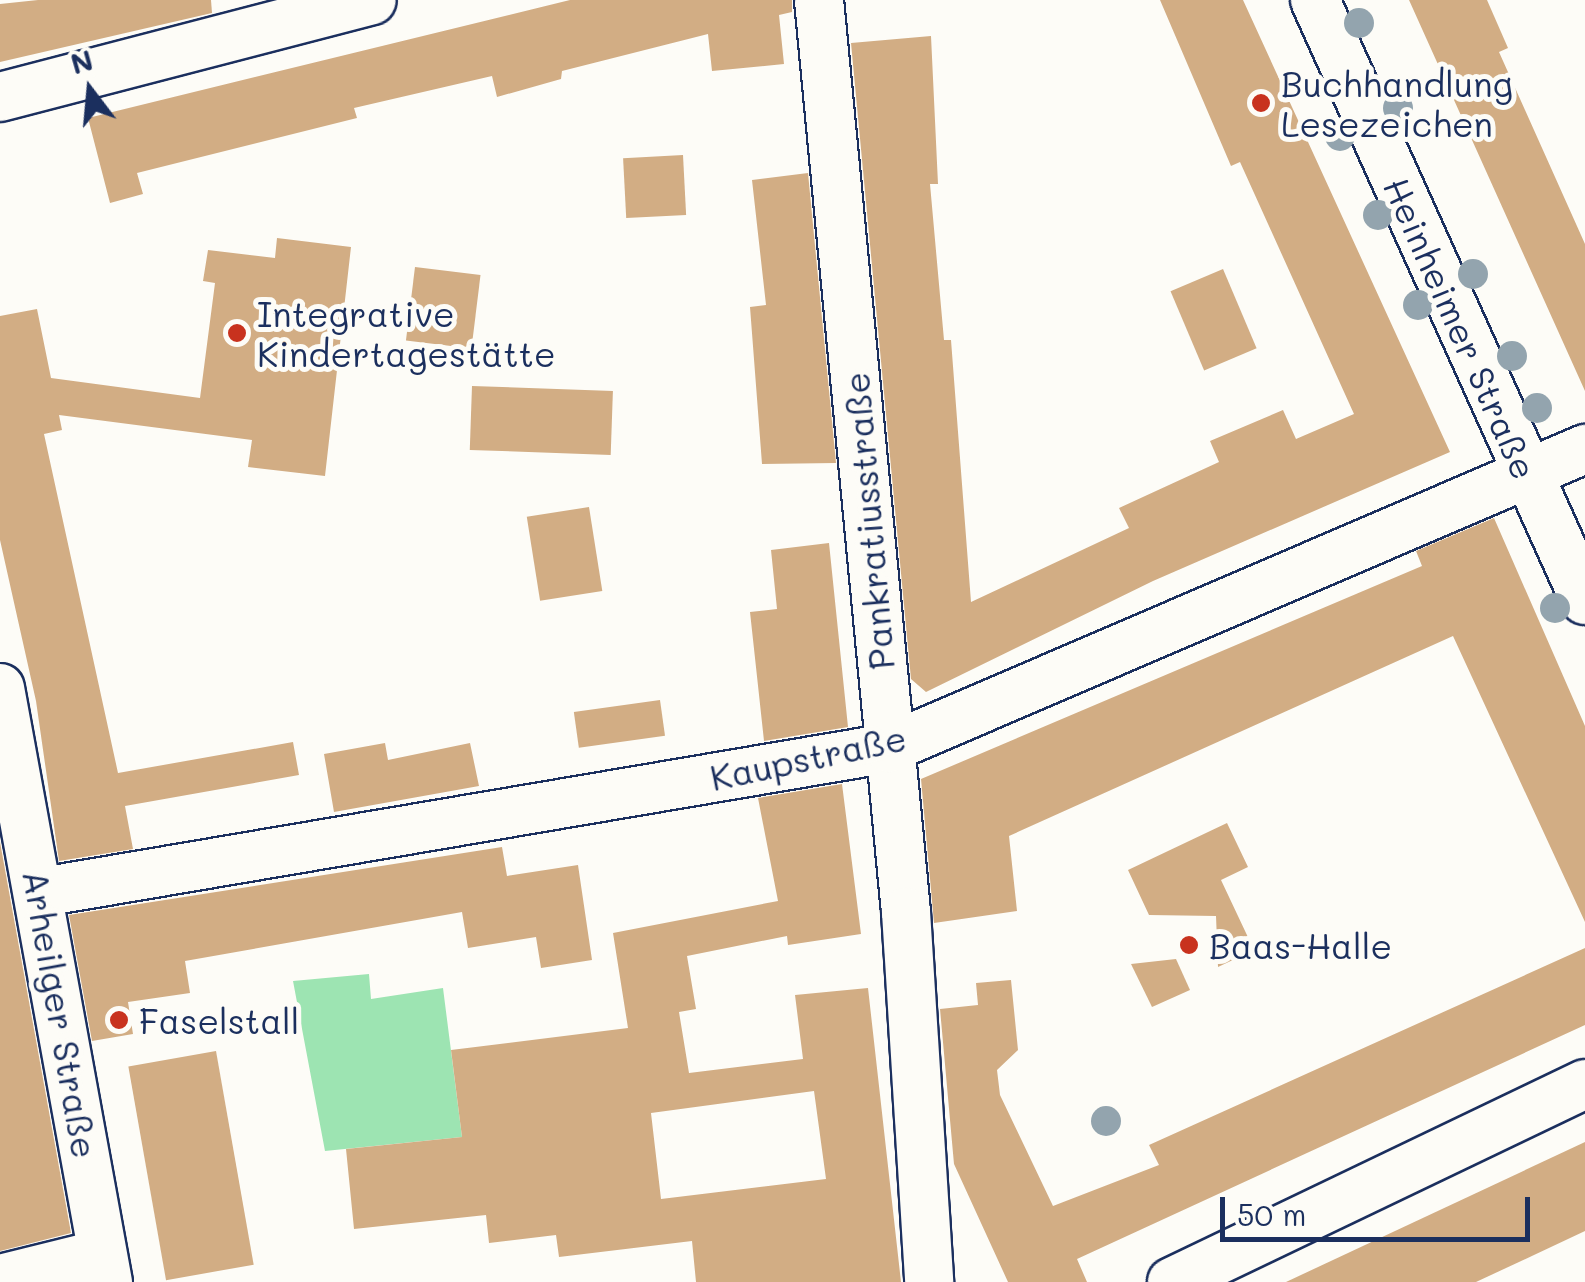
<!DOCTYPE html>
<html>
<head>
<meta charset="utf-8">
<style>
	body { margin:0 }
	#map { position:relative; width:1585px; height:1282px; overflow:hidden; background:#fdfcf7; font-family:Mali,sans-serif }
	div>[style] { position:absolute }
	.green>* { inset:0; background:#9de4b2 }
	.building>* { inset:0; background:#d2ad84; transform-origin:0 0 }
	.roads { filter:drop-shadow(2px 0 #1b2f5e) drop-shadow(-2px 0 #1b2f5e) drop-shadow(0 2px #1b2f5e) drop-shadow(0 -2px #1b2f5e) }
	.minor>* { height:48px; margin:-24px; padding:0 24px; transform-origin:24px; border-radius:24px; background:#fdfcf7 }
	.trees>* { width:30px; height:30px; margin:-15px; border-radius:50%; background:#93a4ae }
	.dots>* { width:28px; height:28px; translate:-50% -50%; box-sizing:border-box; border:5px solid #fdfcf7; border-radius:50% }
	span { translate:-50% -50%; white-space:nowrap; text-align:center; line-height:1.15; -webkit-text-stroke:10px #fdfcf7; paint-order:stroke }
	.poi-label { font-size:35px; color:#1b2f5e }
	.left { translate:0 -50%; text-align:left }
	.street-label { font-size:35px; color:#1b2f5e }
	.north { position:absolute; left:40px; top:40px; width:100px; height:100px; -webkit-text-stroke:8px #fdfcf7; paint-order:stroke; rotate:344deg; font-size:28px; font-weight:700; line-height:40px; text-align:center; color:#1b2f5e }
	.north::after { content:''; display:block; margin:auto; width:35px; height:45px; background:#1b2f5e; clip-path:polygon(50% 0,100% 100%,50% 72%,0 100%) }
	.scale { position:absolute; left:1220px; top:1197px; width:310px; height:45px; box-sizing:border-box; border:5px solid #1b2f5e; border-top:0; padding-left:12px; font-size:30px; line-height:35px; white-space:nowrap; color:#1b2f5e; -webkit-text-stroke:8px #fdfcf7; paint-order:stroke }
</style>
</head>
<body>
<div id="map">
	<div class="green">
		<i style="clip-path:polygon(369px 974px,371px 999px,443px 988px,462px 1137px,325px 1151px,293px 981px)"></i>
	</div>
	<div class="building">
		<i style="clip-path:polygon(38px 0,211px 0,212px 13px,0 62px,0 4px)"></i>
		<i style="clip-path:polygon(570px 0,792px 0,792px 12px,779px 15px,784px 64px,712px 71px,708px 34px,562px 71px,561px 79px,497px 97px,492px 76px,354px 108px,357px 118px,137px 173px,143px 194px,110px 203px,88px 118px)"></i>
		<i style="clip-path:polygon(1160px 0,1243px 0,1450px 452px,1153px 581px,926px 692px,911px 679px,851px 43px,931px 36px,938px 184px,930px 184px,944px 340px,951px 340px,971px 602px,1129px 528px,1119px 508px,1219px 462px,1210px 441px,1283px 410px,1296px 439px,1354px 414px,1240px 162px,1231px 166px)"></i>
		<i style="clip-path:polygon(1409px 0,1487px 0,1508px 48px,1499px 52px,1585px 244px,1585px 391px)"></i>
		<i style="left:683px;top:155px;width:60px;height:60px;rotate:87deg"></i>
		<i style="clip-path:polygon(808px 173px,836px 463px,762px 464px,750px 307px,766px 305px,752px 180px)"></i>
		<i style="clip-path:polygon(277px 238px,351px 247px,325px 476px,248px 467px,252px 440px,59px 415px,62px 430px,44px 434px,118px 773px,293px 742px,299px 775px,125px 806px,133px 849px,59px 861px,36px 701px,0 540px,0 316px,37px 309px,51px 378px,200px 398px,215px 283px,203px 281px,208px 250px,275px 258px)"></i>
		<i style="left:415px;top:267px;width:66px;height:74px;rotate:7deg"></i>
		<i style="left:1223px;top:269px;width:86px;height:57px;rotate:67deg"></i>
		<i style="left:472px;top:386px;width:141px;height:64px;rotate:2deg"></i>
		<i style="left:589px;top:507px;width:85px;height:63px;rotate:81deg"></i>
		<i style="clip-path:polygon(1494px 518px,1585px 726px,1585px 922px,1453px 636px,1009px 836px,1017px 911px,934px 923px,921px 779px,1422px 566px,1416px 551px)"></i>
		<i style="clip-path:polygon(829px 543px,848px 727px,764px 741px,750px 612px,777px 609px,771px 550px)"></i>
		<i style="left:660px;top:700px;width:36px;height:87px;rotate:82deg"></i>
		<i style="clip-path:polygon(385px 743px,388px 760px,470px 743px,479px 786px,334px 812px,324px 754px)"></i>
		<i style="clip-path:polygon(evenodd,842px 784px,861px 934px,788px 945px,787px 936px,687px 956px,696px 1009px,679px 1012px,689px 1073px,803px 1059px,795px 995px,868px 988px,901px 1282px,696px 1282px,692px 1241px,559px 1257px,556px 1235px,489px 1243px,486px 1215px,354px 1229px,346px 1149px,462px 1137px,451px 1050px,628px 1028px,613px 933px,778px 901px,758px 798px,842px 784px,814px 1091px,826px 1179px,661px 1199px,651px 1113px,814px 1091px)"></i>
		<i style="clip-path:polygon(1227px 823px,1248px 867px,1221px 880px,1254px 950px,1218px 967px,1216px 916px,1149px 915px,1128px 870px)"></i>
		<i style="clip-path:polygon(0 842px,71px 1233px,0 1251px)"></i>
		<i style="clip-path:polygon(502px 847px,507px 876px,578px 865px,592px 960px,541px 968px,536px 937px,468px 948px,462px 912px,185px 961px,190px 993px,128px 1002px,133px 1034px,92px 1041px,69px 915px)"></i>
		<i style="clip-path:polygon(1585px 948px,1585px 1025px,1077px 1259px,1087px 1282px,1008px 1282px,954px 1164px,940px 1009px,978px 1005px,976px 983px,1011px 980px,1018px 1050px,997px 1070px,1000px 1095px,1053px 1206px,1159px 1165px,1149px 1145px)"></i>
		<i style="clip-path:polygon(1176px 959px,1190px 990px,1152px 1007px,1131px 964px)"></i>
		<i style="left:216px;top:1051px;width:217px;height:89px;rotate:80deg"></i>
		<i style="clip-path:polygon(1585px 1142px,1585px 1231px,1534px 1255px,1476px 1282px,1286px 1282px)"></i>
	</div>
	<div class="roads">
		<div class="minor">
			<i style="left:819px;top:0;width:916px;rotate:84.55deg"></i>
			<i style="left:906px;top:912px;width:371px;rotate:86.4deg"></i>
			<i style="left:1315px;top:0;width:658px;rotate:65.77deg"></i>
			<i style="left:0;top:97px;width:384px;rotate:-14.6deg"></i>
			<i style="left:0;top:688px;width:604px;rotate:79.7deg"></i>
			<i style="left:42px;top:892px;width:859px;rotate:-9.65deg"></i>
			<i style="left:889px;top:748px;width:758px;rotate:-23.25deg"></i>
			<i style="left:0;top:1279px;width:104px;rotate:-13.9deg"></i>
			<i style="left:1172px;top:1282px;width:458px;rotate:-25.6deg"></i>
		</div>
	</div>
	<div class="trees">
		<i style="left:1359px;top:23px"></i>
		<i style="left:1398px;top:108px"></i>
		<i style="left:1340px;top:136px"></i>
		<i style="left:1378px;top:215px"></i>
		<i style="left:1473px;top:274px"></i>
		<i style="left:1418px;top:305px"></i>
		<i style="left:1512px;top:356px"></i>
		<i style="left:1537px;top:408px"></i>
		<i style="left:1555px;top:608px"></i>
		<i style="left:1106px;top:1121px"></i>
	</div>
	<div class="dots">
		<i style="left:1261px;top:103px;background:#c8321e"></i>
		<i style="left:237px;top:333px;background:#c8321e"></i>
		<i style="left:1189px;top:945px;background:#c8321e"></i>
		<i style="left:119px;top:1020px;background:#c8321e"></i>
	</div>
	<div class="poi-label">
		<span class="left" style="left:1281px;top:103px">Buchhandlung<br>Lesezeichen</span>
		<span class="left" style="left:257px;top:333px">Integrative<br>Kindertagestätte</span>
		<span class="left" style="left:1209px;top:945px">Baas-Halle</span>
		<span class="left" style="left:139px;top:1020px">Faselstall</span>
	</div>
	<div class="street-label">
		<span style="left:1461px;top:328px;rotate:66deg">Heinheimer Straße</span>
		<span style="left:868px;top:521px;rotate:-95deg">Pankratiusstraße</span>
		<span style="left:808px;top:757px;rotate:-12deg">Kaupstraße</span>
		<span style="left:61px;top:1014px;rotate:80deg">Arheilger Straße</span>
	</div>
	<div class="north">N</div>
	<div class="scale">50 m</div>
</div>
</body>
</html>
